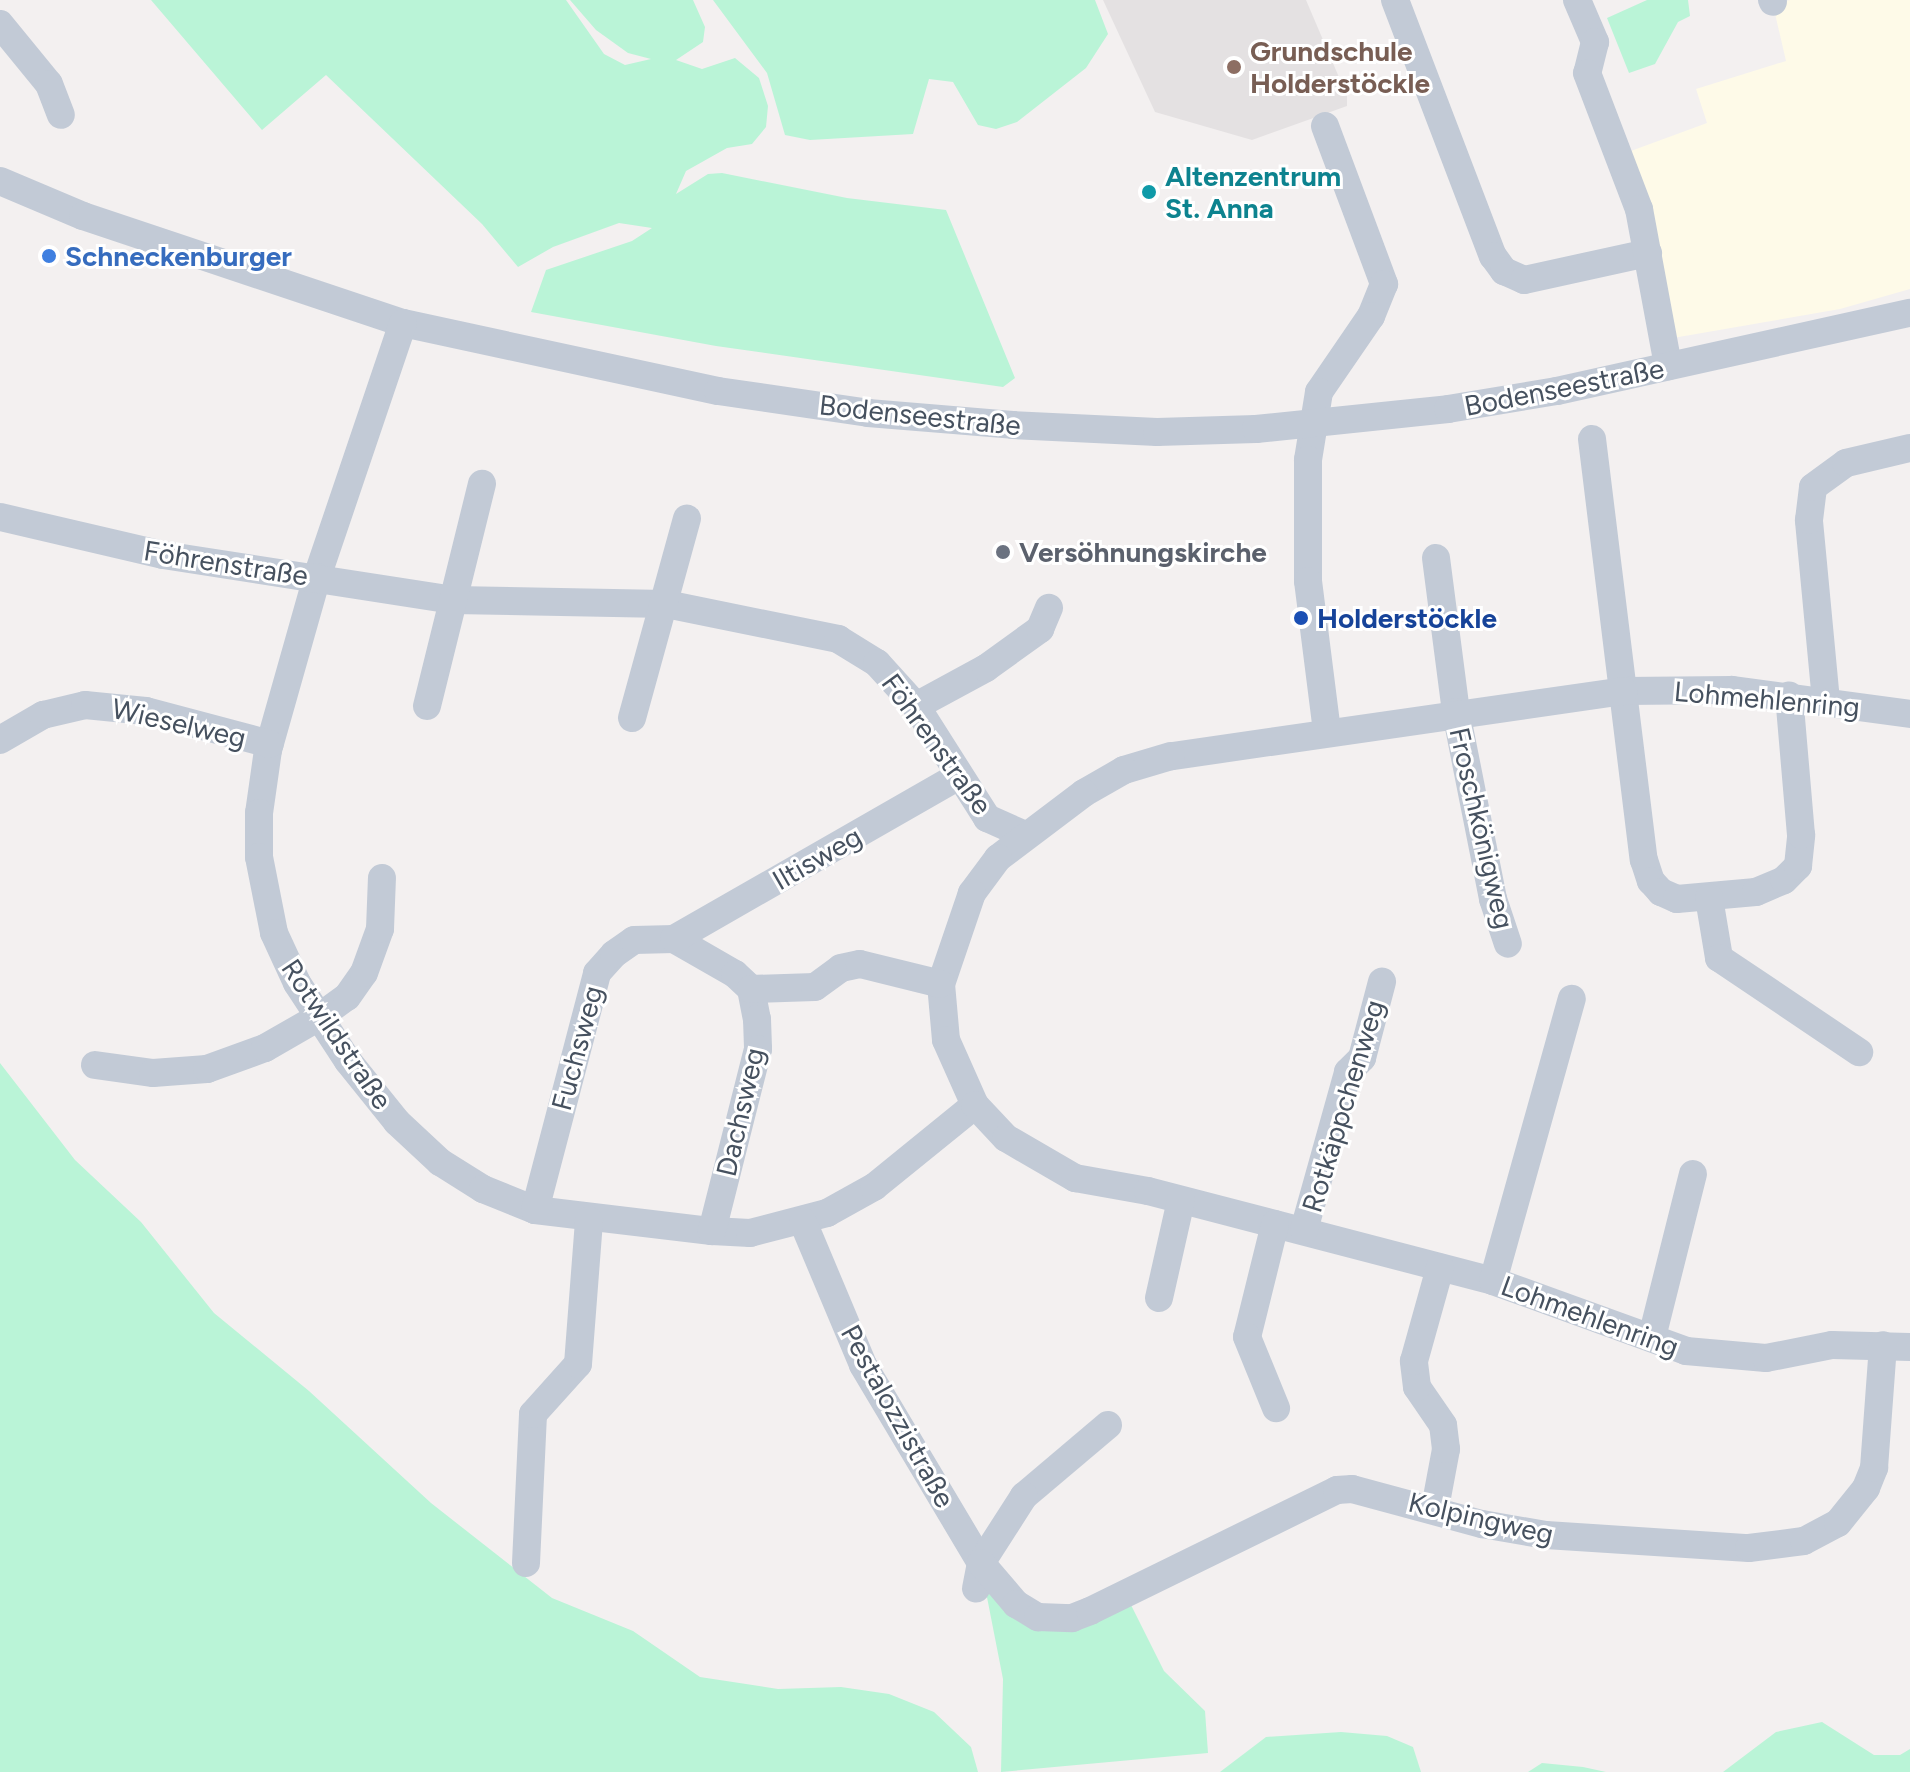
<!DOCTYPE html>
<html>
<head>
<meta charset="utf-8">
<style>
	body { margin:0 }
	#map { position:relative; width:1910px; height:1772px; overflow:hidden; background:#f3f0f0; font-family:Figtree,sans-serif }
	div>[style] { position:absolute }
	.commercial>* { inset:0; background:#fefae8 }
	.education>* { inset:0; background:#e4e1e2 }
	.green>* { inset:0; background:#baf4d7 }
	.minor>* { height:28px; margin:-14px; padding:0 14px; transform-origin:14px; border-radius:14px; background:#c2cad6 }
	.dots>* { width:22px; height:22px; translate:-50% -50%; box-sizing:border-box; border:4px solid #fff; border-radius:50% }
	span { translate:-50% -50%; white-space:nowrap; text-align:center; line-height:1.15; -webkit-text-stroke:6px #fff; paint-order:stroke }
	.education-label { font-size:28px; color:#785e54; font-weight:700 }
	.left { translate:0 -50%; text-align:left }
	.culture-label { font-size:28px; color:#0d838f; font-weight:700 }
	.shop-label { font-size:28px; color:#366cbe; font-weight:700 }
	.street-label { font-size:28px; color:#46515f }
	.worship-label { font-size:28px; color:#5b616d; font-weight:700 }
	.transit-label { font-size:28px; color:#164399; font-weight:700 }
</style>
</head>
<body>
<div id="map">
	<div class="commercial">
		<i style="clip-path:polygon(1790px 0,1910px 0,1910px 289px,1840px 309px,1673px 338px,1620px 155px,1707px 123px,1696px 89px,1786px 61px,1773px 5px)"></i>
	</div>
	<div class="education">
		<i style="clip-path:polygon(1103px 0,1306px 0,1347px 96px,1347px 106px,1252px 140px,1155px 112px)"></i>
	</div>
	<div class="green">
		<i style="clip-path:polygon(151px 0,566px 0,604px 54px,625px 65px,651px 59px,628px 53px,596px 30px,570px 0,693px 0,705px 27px,703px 42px,676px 60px,702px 69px,735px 58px,759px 78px,768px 106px,766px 127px,752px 144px,727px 148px,686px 171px,676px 194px,708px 174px,722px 173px,847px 198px,946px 210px,1015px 378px,1003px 387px,716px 346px,531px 312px,546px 270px,632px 241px,652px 228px,619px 223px,553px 247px,518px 267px,482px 224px,326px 75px,262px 130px)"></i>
		<i style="clip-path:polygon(713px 0,1095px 0,1108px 34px,1086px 68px,1017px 122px,996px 129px,978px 125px,953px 82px,929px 79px,913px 134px,810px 140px,785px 135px,767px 73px)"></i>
		<i style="clip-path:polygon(1647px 0,1688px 0,1690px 16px,1678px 22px,1655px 64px,1629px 73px,1607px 18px)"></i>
		<i style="clip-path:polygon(0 1063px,75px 1160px,141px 1222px,214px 1313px,309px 1391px,431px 1503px,552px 1598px,633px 1631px,700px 1677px,778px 1689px,841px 1687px,889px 1694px,934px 1712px,971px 1747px,978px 1772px,0 1772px)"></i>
		<i style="clip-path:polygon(985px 1587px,1009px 1612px,1129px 1601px,1164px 1671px,1205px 1711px,1208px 1753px,1001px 1772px,1003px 1679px)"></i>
		<i style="clip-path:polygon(1822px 1722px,1874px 1755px,1900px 1755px,1910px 1749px,1910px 1772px,1723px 1772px,1776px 1732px)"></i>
		<i style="clip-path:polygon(1341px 1732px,1387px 1736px,1413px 1747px,1421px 1772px,1220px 1772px,1266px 1737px)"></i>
		<i style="clip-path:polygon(1542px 1763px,1583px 1767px,1606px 1772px,1528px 1772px)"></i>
	</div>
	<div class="minor">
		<i style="left:1395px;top:0;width:274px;rotate:69.1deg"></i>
		<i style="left:1493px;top:256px;width:19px;rotate:54deg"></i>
		<i style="left:1504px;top:271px;width:22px;rotate:24deg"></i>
		<i style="left:1524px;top:280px;width:127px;rotate:-12.3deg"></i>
		<i style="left:1577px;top:0;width:46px;rotate:66.8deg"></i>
		<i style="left:1595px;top:42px;width:32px;rotate:104deg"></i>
		<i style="left:1587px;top:73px;width:146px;rotate:69.1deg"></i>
		<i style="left:1639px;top:209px;width:160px;rotate:79.5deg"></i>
		<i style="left:1772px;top:0;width:2px;rotate:63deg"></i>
		<i style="left:0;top:24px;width:77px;rotate:50.8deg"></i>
		<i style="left:49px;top:84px;width:33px;rotate:69deg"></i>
		<i style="left:1325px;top:126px;width:169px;rotate:69.5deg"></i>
		<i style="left:1384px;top:284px;width:35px;rotate:112deg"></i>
		<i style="left:1371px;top:316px;width:92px;rotate:124.4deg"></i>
		<i style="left:1319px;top:392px;width:69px;rotate:99.2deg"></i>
		<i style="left:1308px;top:460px;width:121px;rotate:90deg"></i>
		<i style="left:1308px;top:581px;width:151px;rotate:82.8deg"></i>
		<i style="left:0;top:181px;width:90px;rotate:22.9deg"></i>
		<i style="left:83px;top:216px;width:337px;rotate:18.5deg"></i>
		<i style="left:403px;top:323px;width:322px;rotate:12.2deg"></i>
		<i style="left:718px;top:391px;width:152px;rotate:8.3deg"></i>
		<i style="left:868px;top:413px;width:145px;rotate:4.7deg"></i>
		<i style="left:1013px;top:425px;width:144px;rotate:2.8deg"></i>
		<i style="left:1157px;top:432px;width:99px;rotate:-1.7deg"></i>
		<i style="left:1256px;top:429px;width:193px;rotate:-5.9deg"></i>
		<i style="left:1448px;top:409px;width:110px;rotate:-9.4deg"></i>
		<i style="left:1557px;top:391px;width:362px;rotate:-12.5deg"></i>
		<i style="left:403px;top:323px;width:268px;rotate:108.7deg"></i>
		<i style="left:317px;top:577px;width:180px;rotate:105.8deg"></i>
		<i style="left:268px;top:750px;width:64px;rotate:98.1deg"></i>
		<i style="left:259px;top:813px;width:44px;rotate:90deg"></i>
		<i style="left:259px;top:857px;width:77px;rotate:78.8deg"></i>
		<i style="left:274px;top:933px;width:55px;rotate:65.3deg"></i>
		<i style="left:297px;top:983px;width:93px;rotate:56.8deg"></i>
		<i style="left:348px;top:1061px;width:78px;rotate:51.2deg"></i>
		<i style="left:397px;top:1122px;width:59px;rotate:42.9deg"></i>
		<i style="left:440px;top:1162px;width:51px;rotate:32.1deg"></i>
		<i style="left:483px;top:1189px;width:56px;rotate:22deg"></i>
		<i style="left:535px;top:1210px;width:178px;rotate:6.8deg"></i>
		<i style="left:712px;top:1231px;width:38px;rotate:3deg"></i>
		<i style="left:750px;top:1233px;width:80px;rotate:-14.6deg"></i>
		<i style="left:827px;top:1213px;width:54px;rotate:-29deg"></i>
		<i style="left:874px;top:1187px;width:130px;rotate:-39.1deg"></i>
		<i style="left:1592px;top:439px;width:424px;rotate:83deg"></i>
		<i style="left:1644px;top:860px;width:22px;rotate:72deg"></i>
		<i style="left:1651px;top:881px;width:15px;rotate:48deg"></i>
		<i style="left:1661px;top:892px;width:17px;rotate:24deg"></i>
		<i style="left:1677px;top:899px;width:79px;rotate:-5.1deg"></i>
		<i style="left:1756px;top:892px;width:30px;rotate:-23deg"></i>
		<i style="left:1784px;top:880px;width:20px;rotate:-45deg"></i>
		<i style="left:1798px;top:866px;width:31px;rotate:-84deg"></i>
		<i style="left:1801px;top:835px;width:140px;rotate:-94.9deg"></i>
		<i style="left:0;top:517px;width:167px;rotate:13.1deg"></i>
		<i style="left:163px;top:555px;width:293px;rotate:8.8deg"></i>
		<i style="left:453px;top:600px;width:213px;rotate:1.1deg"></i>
		<i style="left:666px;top:604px;width:176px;rotate:11.5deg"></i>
		<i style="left:838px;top:639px;width:46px;rotate:31.6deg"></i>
		<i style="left:877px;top:663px;width:58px;rotate:47.8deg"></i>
		<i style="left:916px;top:706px;width:133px;rotate:57.6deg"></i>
		<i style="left:987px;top:818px;width:42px;rotate:24.1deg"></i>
		<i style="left:1436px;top:558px;width:155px;rotate:82.6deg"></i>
		<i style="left:1456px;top:712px;width:191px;rotate:78.8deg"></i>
		<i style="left:1493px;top:899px;width:47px;rotate:71.6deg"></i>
		<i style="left:1826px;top:701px;width:182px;rotate:-95.4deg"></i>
		<i style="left:1809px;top:520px;width:33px;rotate:-83deg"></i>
		<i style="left:1813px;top:487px;width:41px;rotate:-36deg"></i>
		<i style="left:1846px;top:463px;width:66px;rotate:-13.2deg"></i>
		<i style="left:427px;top:706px;width:229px;rotate:-76.1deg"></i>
		<i style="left:916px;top:706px;width:80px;rotate:-28.5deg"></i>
		<i style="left:986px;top:668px;width:67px;rotate:-35.8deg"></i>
		<i style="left:1040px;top:629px;width:23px;rotate:-67deg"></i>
		<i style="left:1910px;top:714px;width:180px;rotate:-172.3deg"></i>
		<i style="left:1732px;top:690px;width:108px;rotate:179.5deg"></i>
		<i style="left:1624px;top:691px;width:458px;rotate:171.8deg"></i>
		<i style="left:1171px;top:756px;width:49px;rotate:163.4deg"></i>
		<i style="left:1124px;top:770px;width:46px;rotate:150.1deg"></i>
		<i style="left:1084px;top:793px;width:108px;rotate:142.9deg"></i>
		<i style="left:998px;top:858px;width:44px;rotate:126.6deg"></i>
		<i style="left:972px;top:893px;width:96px;rotate:108.8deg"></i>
		<i style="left:941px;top:984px;width:56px;rotate:84.9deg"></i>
		<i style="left:946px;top:1040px;width:71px;rotate:66deg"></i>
		<i style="left:975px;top:1105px;width:45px;rotate:46.8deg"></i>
		<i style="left:1006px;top:1138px;width:80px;rotate:30.1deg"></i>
		<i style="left:1075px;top:1178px;width:74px;rotate:10.1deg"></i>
		<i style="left:1148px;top:1191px;width:357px;rotate:14.6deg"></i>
		<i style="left:1493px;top:1281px;width:205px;rotate:19.9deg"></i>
		<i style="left:1686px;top:1351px;width:80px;rotate:5deg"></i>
		<i style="left:1766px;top:1358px;width:67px;rotate:-11.1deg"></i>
		<i style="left:1832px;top:1345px;width:78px;rotate:1.5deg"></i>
		<i style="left:632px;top:718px;width:207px;rotate:-74.6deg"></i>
		<i style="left:0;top:740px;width:50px;rotate:-30.2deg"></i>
		<i style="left:43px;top:715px;width:43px;rotate:-13.4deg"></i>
		<i style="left:85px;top:705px;width:61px;rotate:5.6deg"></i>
		<i style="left:146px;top:711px;width:128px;rotate:14.9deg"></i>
		<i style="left:1709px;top:898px;width:61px;rotate:80.5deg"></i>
		<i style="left:1719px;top:958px;width:169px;rotate:33.9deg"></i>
		<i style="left:674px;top:939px;width:70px;rotate:29.8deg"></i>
		<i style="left:735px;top:974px;width:22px;rotate:43deg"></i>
		<i style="left:751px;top:989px;width:31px;rotate:79deg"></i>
		<i style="left:757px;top:1019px;width:30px;rotate:88deg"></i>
		<i style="left:758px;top:1049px;width:188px;rotate:104.2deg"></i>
		<i style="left:751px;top:989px;width:64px;rotate:-1.8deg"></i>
		<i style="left:815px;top:987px;width:32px;rotate:-36deg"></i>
		<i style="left:841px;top:968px;width:19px;rotate:-12deg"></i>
		<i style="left:860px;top:964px;width:83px;rotate:13.9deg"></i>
		<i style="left:95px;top:1065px;width:59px;rotate:7.9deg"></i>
		<i style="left:153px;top:1073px;width:54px;rotate:-4.2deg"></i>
		<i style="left:207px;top:1069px;width:62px;rotate:-19.9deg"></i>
		<i style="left:265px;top:1048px;width:62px;rotate:-29.9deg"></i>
		<i style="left:319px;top:1017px;width:34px;rotate:-36deg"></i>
		<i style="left:347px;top:997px;width:29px;rotate:-55deg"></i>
		<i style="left:364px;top:973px;width:47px;rotate:-70deg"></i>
		<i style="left:380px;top:929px;width:51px;rotate:-87.8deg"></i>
		<i style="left:535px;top:1210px;width:245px;rotate:-75.3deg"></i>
		<i style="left:597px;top:973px;width:25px;rotate:-48deg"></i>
		<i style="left:614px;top:954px;width:24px;rotate:-35deg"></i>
		<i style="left:634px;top:940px;width:40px;rotate:-1.4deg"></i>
		<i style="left:674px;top:939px;width:328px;rotate:-29.8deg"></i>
		<i style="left:803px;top:1222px;width:155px;rotate:67.2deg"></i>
		<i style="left:863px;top:1365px;width:230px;rotate:59.2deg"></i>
		<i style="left:981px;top:1563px;width:26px;rotate:101deg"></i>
		<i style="left:1275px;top:1224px;width:116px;rotate:103.9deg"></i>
		<i style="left:1247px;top:1337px;width:77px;rotate:67.8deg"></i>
		<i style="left:1304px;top:1230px;width:164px;rotate:-74.4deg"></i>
		<i style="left:1348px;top:1072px;width:20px;rotate:-45deg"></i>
		<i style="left:1362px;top:1058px;width:79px;rotate:-75.3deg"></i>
		<i style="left:1493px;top:1281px;width:293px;rotate:-74.4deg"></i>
		<i style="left:1159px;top:1298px;width:100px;rotate:-77.3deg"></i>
		<i style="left:1652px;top:1337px;width:168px;rotate:-75.9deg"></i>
		<i style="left:1108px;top:1425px;width:110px;rotate:139.8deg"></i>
		<i style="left:1024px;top:1496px;width:80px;rotate:122.7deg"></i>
		<i style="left:981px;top:1563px;width:54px;rotate:49.5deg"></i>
		<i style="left:1016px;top:1604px;width:26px;rotate:31deg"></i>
		<i style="left:1038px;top:1617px;width:34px;rotate:2deg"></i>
		<i style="left:1072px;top:1618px;width:19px;rotate:-21deg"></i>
		<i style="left:1090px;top:1611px;width:275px;rotate:-26.1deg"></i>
		<i style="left:1337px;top:1490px;width:15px;rotate:-4deg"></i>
		<i style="left:1352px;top:1489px;width:135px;rotate:15.1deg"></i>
		<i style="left:1482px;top:1524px;width:65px;rotate:9.8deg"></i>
		<i style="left:1546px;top:1535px;width:203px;rotate:3.7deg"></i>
		<i style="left:1749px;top:1548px;width:55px;rotate:-7.3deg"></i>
		<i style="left:1804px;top:1541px;width:38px;rotate:-28deg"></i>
		<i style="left:1838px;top:1523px;width:45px;rotate:-51.3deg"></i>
		<i style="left:1866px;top:1488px;width:22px;rotate:-68deg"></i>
		<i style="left:1874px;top:1468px;width:123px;rotate:-85.8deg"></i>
		<i style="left:1435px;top:1508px;width:60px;rotate:-79.4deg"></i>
		<i style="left:1446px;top:1449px;width:24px;rotate:-97deg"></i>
		<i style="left:1443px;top:1425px;width:46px;rotate:-124.4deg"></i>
		<i style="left:1417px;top:1387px;width:26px;rotate:-97deg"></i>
		<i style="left:1414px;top:1361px;width:97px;rotate:-74.4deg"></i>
		<i style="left:526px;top:1563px;width:149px;rotate:-87.3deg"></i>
		<i style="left:533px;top:1414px;width:67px;rotate:-48deg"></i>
		<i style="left:578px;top:1364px;width:144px;rotate:-85.6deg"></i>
	</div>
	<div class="dots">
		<i style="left:1234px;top:67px;background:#8d6e63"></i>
		<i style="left:1149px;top:192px;background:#0f9aa8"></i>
		<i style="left:49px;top:256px;background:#3f7fe0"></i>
		<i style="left:1003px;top:552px;background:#6b7280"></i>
		<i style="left:1301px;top:618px;background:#1a4fb4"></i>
	</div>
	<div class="education-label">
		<span class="left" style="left:1250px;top:67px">Grundschule<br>Holderstöckle</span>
	</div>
	<div class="culture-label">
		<span class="left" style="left:1165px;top:192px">Altenzentrum<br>St. Anna</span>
	</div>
	<div class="shop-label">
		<span class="left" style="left:65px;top:256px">Schneckenburger</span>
	</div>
	<div class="street-label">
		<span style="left:1564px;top:387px;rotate:-11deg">Bodenseestraße</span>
		<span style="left:920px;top:415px;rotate:6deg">Bodenseestraße</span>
		<span style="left:226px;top:563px;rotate:9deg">Föhrenstraße</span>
		<span style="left:1767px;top:699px;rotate:5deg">Lohmehlenring</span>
		<span style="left:179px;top:723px;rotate:13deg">Wieselweg</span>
		<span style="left:937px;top:744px;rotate:54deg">Föhrenstraße</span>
		<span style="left:1482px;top:828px;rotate:77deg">Froschkönigweg</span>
		<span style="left:817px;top:858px;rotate:-30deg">Iltisweg</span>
		<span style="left:337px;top:1034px;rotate:56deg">Rotwildstraße</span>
		<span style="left:577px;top:1048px;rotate:-75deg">Fuchsweg</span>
		<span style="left:1343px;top:1106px;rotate:-73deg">Rotkäppchenweg</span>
		<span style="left:740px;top:1112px;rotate:-77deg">Dachsweg</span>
		<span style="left:1590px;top:1316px;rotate:20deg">Lohmehlenring</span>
		<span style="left:898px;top:1416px;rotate:61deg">Pestalozzistraße</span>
		<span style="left:1481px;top:1518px;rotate:13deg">Kolpingweg</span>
	</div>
	<div class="worship-label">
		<span class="left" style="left:1019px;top:552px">Versöhnungskirche</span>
	</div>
	<div class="transit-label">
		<span class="left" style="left:1317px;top:618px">Holderstöckle</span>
	</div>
</div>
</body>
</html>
